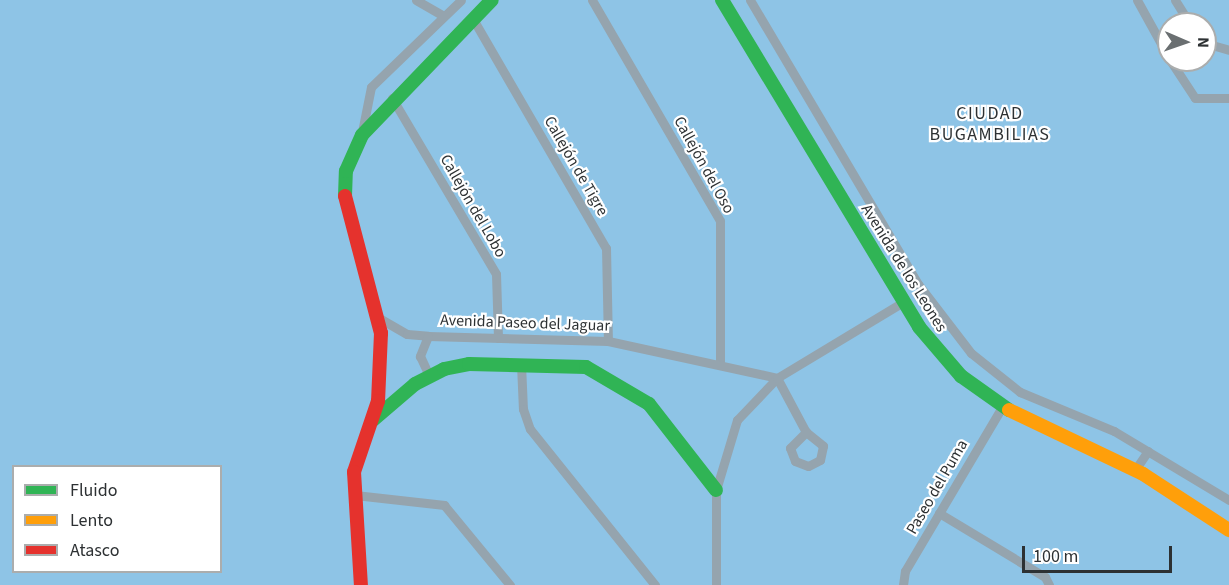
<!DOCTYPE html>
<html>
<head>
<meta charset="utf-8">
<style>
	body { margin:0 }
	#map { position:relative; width:1229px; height:585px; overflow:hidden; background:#dce1e4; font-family:"Source Sans 3",sans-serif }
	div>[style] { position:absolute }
	.forest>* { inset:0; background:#8ec4e6 }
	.street>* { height:9px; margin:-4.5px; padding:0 4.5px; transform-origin:4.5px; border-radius:4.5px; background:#95a4ae }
	.fast>* { height:14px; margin:-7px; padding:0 7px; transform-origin:7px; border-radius:7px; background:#30b455 }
	.slow>* { height:14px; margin:-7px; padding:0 7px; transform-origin:7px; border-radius:7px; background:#ff9f0a }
	.jam>* { height:14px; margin:-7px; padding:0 7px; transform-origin:7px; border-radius:7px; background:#e5322d }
	span { translate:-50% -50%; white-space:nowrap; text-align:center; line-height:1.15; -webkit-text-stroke:4.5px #fff; paint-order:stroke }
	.street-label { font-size:16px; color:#2d3133 }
	.neighbourhood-label { font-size:18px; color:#2d3133; letter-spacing:1.5px }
	.legend { position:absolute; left:12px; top:465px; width:210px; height:108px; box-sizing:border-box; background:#fff; border:2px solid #abadad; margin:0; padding:8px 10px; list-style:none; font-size:18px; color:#2d3133 }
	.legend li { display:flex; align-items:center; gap:12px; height:30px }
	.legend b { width:30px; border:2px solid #abadad }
	.north { position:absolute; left:1157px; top:12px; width:60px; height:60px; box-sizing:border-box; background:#fff; border:2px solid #abadad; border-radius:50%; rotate:92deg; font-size:16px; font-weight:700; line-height:24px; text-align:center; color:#2d3133 }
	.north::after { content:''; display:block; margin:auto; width:21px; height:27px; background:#6a6f71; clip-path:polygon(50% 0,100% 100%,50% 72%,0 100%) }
	.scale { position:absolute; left:1022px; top:546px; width:150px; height:27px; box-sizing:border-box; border:3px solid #2d3133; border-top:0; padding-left:8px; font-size:18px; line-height:21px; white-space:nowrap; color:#2d3133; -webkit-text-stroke:4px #fff; paint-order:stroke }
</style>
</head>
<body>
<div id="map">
	<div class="forest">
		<i style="clip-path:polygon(evenodd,0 0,1229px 0,1229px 585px,0 585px,0 0,1169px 24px,1205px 24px,1205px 60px,1169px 60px,1169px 24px,0 0,14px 466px,220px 466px,220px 572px,14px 572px,14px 466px)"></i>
	</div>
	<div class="street">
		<i style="left:416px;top:0;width:32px;rotate:30deg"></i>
		<i style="left:592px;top:0;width:255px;rotate:59.9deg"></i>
		<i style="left:720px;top:221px;width:142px;rotate:90deg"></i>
		<i style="left:750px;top:0;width:330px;rotate:59.4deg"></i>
		<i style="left:918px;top:284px;width:87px;rotate:52.5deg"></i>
		<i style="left:971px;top:353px;width:63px;rotate:38.5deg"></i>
		<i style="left:1020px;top:392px;width:102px;rotate:22.5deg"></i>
		<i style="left:1114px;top:431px;width:134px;rotate:31deg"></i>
		<i style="left:1137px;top:0;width:66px;rotate:61.1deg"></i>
		<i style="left:1175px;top:0;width:28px;rotate:58deg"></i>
		<i style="left:473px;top:19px;width:265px;rotate:59.9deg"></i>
		<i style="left:606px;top:248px;width:93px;rotate:88.8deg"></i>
		<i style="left:1205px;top:43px;width:25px;rotate:16deg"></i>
		<i style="left:1170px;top:60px;width:45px;rotate:56.7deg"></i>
		<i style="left:1195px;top:98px;width:34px"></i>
		<i style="left:392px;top:98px;width:204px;rotate:59.4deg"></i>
		<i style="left:496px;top:274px;width:64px;rotate:88.2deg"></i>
		<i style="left:362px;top:132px;width:46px;rotate:-78.7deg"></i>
		<i style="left:371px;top:87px;width:125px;rotate:-44deg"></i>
		<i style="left:379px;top:318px;width:32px;rotate:30deg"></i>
		<i style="left:407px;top:334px;width:21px;rotate:5deg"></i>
		<i style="left:428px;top:336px;width:180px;rotate:1.6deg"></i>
		<i style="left:608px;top:341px;width:173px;rotate:12.3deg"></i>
		<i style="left:428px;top:336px;width:22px;rotate:112deg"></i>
		<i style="left:420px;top:356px;width:21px;rotate:65deg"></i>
		<i style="left:521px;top:364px;width:45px;rotate:87.5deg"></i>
		<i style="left:523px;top:409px;width:21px;rotate:71deg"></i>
		<i style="left:530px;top:429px;width:200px;rotate:51.3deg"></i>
		<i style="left:777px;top:378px;width:61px;rotate:61.8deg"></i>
		<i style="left:806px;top:432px;width:22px;rotate:39deg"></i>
		<i style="left:823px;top:446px;width:14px;rotate:102deg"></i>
		<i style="left:820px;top:460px;width:13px;rotate:153deg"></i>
		<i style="left:808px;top:466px;width:14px;rotate:-159deg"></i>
		<i style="left:795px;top:461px;width:14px;rotate:-111deg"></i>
		<i style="left:790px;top:448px;width:23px;rotate:-45deg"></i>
		<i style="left:1135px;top:470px;width:23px;rotate:-56deg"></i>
		<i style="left:355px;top:495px;width:90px;rotate:6.4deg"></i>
		<i style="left:444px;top:505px;width:104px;rotate:50.5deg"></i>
		<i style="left:939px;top:513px;width:124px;rotate:31.1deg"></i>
		<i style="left:1045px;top:577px;width:9px;rotate:63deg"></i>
		<i style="left:716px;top:585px;width:95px;rotate:-90deg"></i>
		<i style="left:716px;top:490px;width:73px;rotate:-73.3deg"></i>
		<i style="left:737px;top:420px;width:58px;rotate:-46.4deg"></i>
		<i style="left:777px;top:378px;width:147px;rotate:-31.1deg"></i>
		<i style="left:903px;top:585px;width:14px;rotate:-82deg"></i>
		<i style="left:905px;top:571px;width:191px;rotate:-59.4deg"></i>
	</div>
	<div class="fast">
		<i style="left:722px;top:0;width:382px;rotate:58.9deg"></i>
		<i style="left:919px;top:327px;width:65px;rotate:49.4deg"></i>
		<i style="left:961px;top:376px;width:59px;rotate:35.3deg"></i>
		<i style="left:345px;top:196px;width:25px;rotate:-88deg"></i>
		<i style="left:346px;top:171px;width:39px;rotate:-66deg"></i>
		<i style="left:362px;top:135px;width:187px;rotate:-46.1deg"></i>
		<i style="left:373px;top:420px;width:55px;rotate:-40.6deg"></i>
		<i style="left:415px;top:384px;width:33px;rotate:-27deg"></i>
		<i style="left:444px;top:369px;width:25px;rotate:-11deg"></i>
		<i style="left:469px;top:364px;width:117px;rotate:1.5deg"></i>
		<i style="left:586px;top:367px;width:73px;rotate:30.4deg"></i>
		<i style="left:649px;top:404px;width:109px;rotate:52.1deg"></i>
	</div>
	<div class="slow">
		<i style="left:1009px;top:410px;width:148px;rotate:25.5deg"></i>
		<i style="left:1143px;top:474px;width:103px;rotate:33.1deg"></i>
	</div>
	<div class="jam">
		<i style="left:345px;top:196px;width:142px;rotate:75.3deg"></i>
		<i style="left:381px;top:333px;width:68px;rotate:92.5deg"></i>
		<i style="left:378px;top:401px;width:75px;rotate:108.7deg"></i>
		<i style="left:354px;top:472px;width:113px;rotate:86.5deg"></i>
	</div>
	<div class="street-label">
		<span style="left:704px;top:165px;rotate:61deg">Callejón del Oso</span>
		<span style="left:576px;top:166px;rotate:60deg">Callejón de Tigre</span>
		<span style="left:473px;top:206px;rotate:60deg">Callejón del Lobo</span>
		<span style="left:904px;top:268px;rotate:58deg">Avenida de los Leones</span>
		<span style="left:525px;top:323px;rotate:2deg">Avenida Paseo del Jaguar</span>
		<span style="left:937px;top:487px;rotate:-60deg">Paseo del Puma</span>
	</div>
	<div class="neighbourhood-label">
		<span style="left:990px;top:125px">CIUDAD<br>BUGAMBILIAS</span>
	</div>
	<ul class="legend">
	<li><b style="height:8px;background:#30b455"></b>Fluido</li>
	<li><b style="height:8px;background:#ff9f0a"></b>Lento</li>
	<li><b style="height:8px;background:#e5322d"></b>Atasco</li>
	</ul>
	<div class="north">N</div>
	<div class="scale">100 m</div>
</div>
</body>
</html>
